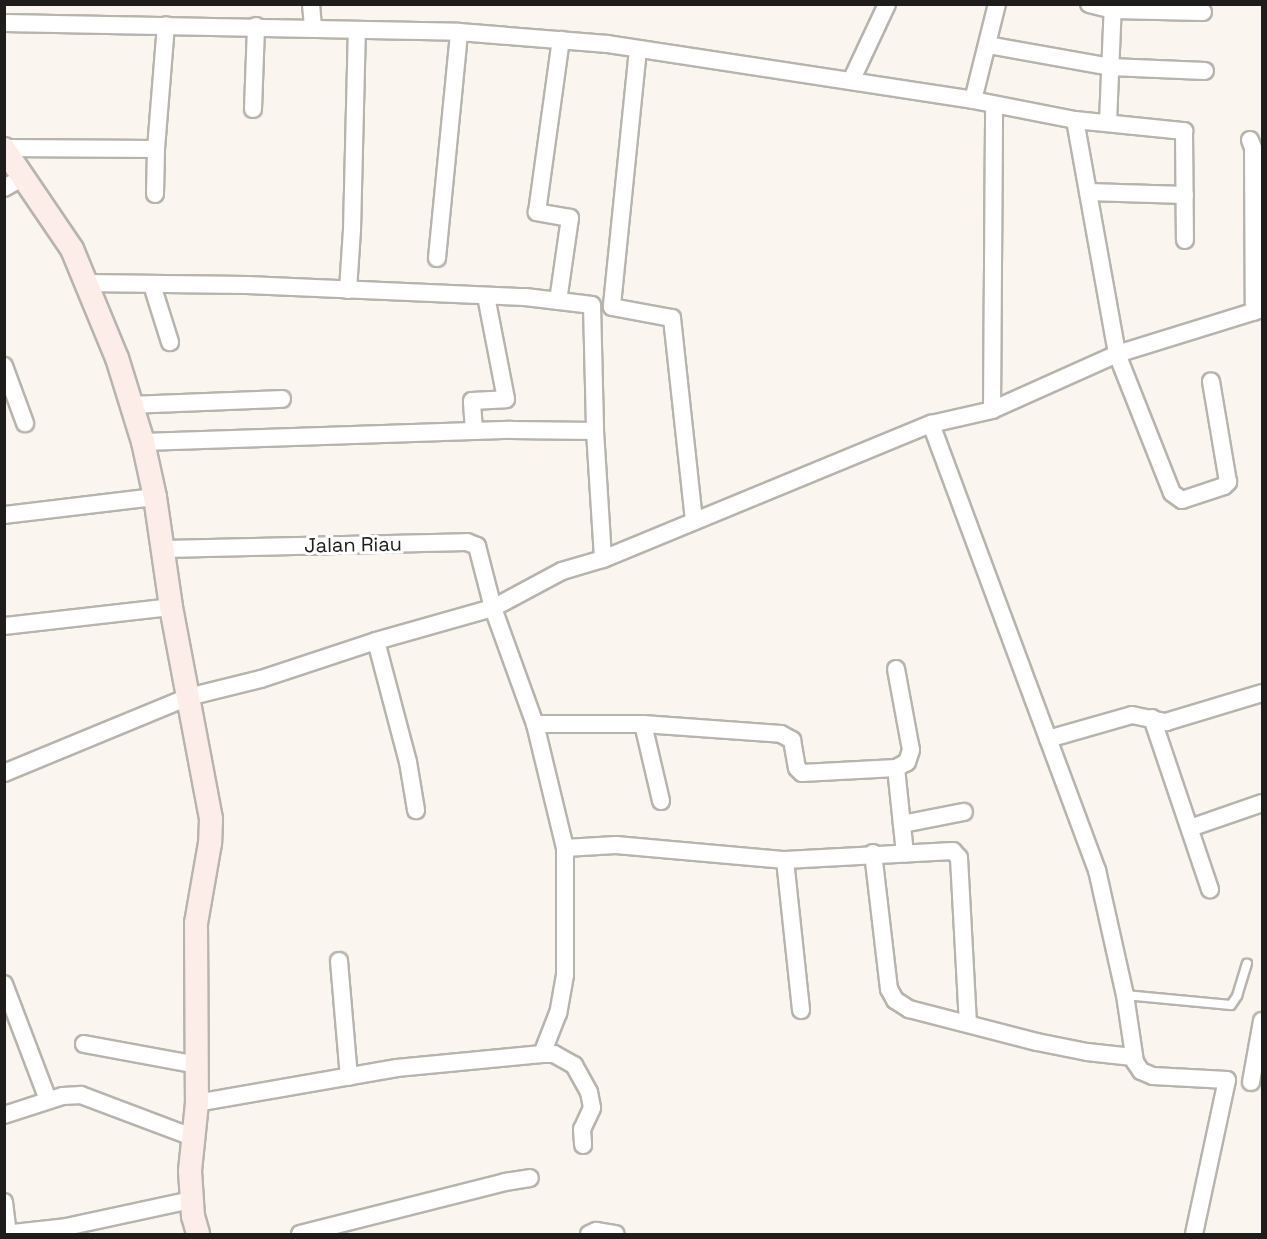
<!DOCTYPE html>
<html>
<head>
<meta charset="utf-8">
<style>
	body { margin:0 }
	#map { position:relative; width:1267px; height:1239px; overflow:hidden; background:#faf6ef; font-family:"Space Grotesk",sans-serif }
	div>[style] { position:absolute }
	.roads { filter:drop-shadow(2px 0 #b7b4ad) drop-shadow(-2px 0 #b7b4ad) drop-shadow(0 2px #b7b4ad) drop-shadow(0 -2px #b7b4ad) }
	.lane>* { height:8px; margin:-4px; padding:0 4px; transform-origin:4px; border-radius:4px; background:#fff }
	.street>* { height:16px; margin:-8px; padding:0 8px; transform-origin:8px; border-radius:8px; background:#fff }
	.secondary>* { height:22px; margin:-11px; padding:0 11px; transform-origin:11px; border-radius:11px; background:#fdede9 }
	span { translate:-50% -50%; white-space:nowrap; text-align:center; line-height:1.15; -webkit-text-stroke:6px #fff; paint-order:stroke }
	.street-label { font-size:20px; color:#1e1d1b }
	.frame { position:absolute; inset:0; border:6px solid #1e1d1b; pointer-events:none }
</style>
</head>
<body>
<div id="map">
	<div class="roads">
		<div class="lane">
			<i style="left:1125px;top:995px;width:106px;rotate:5.4deg"></i>
			<i style="left:1231px;top:1005px;width:11px;rotate:-56deg"></i>
			<i style="left:1237px;top:996px;width:34px;rotate:-73deg"></i>
		</div>
		<div class="street">
			<i style="left:311px;top:4px;width:24px;rotate:85deg"></i>
			<i style="left:1089px;top:4px;width:25px;rotate:14deg"></i>
			<i style="left:1113px;top:10px;width:90px;rotate:1.3deg"></i>
			<i style="left:4px;top:23px;width:455px;rotate:1.1deg"></i>
			<i style="left:459px;top:32px;width:149px;rotate:4.6deg"></i>
			<i style="left:608px;top:44px;width:369px;rotate:8.7deg"></i>
			<i style="left:973px;top:100px;width:104px;rotate:11.1deg"></i>
			<i style="left:1075px;top:120px;width:110px;rotate:5.8deg"></i>
			<i style="left:1184px;top:131px;width:109px;rotate:89.5deg"></i>
			<i style="left:988px;top:45px;width:124px;rotate:10.2deg"></i>
			<i style="left:1110px;top:67px;width:95px;rotate:2.4deg"></i>
			<i style="left:638px;top:49px;width:259px;rotate:95.8deg"></i>
			<i style="left:612px;top:307px;width:61px;rotate:10.4deg"></i>
			<i style="left:672px;top:318px;width:204px;rotate:83.8deg"></i>
			<i style="left:851px;top:81px;width:85px;rotate:-64.9deg"></i>
			<i style="left:973px;top:100px;width:99px;rotate:-76deg"></i>
			<i style="left:253px;top:109px;width:83px;rotate:-87.9deg"></i>
			<i style="left:1075px;top:120px;width:238px;rotate:79.8deg"></i>
			<i style="left:1117px;top:354px;width:149px;rotate:68.4deg"></i>
			<i style="left:1172px;top:493px;width:12px;rotate:35deg"></i>
			<i style="left:1182px;top:500px;width:44px;rotate:-18.4deg"></i>
			<i style="left:1224px;top:486px;width:6px;rotate:-45deg"></i>
			<i style="left:1228px;top:482px;width:102px;rotate:-99.6deg"></i>
			<i style="left:1108px;top:122px;width:118px;rotate:-87.6deg"></i>
			<i style="left:1250px;top:140px;width:9px;rotate:69deg"></i>
			<i style="left:1253px;top:148px;width:164px;rotate:89.7deg"></i>
			<i style="left:4px;top:148px;width:152px;rotate:0.4deg"></i>
			<i style="left:4px;top:188px;width:21px;rotate:-29deg"></i>
			<i style="left:1088px;top:192px;width:97px;rotate:1.8deg"></i>
			<i style="left:155px;top:194px;width:45px;rotate:-88.7deg"></i>
			<i style="left:156px;top:149px;width:124px;rotate:-85.4deg"></i>
			<i style="left:437px;top:258px;width:227px;rotate:-84.4deg"></i>
			<i style="left:84px;top:283px;width:163px;rotate:0.7deg"></i>
			<i style="left:247px;top:285px;width:278px;rotate:2.5deg"></i>
			<i style="left:525px;top:297px;width:67px;rotate:6.8deg"></i>
			<i style="left:592px;top:305px;width:126px;rotate:88.6deg"></i>
			<i style="left:595px;top:431px;width:128px;rotate:86.4deg"></i>
			<i style="left:152px;top:285px;width:60px;rotate:72.5deg"></i>
			<i style="left:348px;top:290px;width:60px;rotate:-86.2deg"></i>
			<i style="left:352px;top:230px;width:200px;rotate:-88.6deg"></i>
			<i style="left:558px;top:301px;width:84px;rotate:-81.8deg"></i>
			<i style="left:570px;top:218px;width:34px;rotate:-170deg"></i>
			<i style="left:537px;top:212px;width:174px;rotate:-82.1deg"></i>
			<i style="left:4px;top:366px;width:61px;rotate:69.8deg"></i>
			<i style="left:131px;top:405px;width:151px;rotate:-2.3deg"></i>
			<i style="left:992px;top:410px;width:305px;rotate:-89.6deg"></i>
			<i style="left:931px;top:424px;width:476px;rotate:69.6deg"></i>
			<i style="left:1097px;top:870px;width:128px;rotate:77.4deg"></i>
			<i style="left:1125px;top:995px;width:68px;rotate:81.5deg"></i>
			<i style="left:1135px;top:1062px;width:11px;rotate:56deg"></i>
			<i style="left:1141px;top:1071px;width:13px;rotate:23deg"></i>
			<i style="left:1153px;top:1076px;width:74px;rotate:3.1deg"></i>
			<i style="left:1227px;top:1080px;width:157px;rotate:102.1deg"></i>
			<i style="left:474px;top:431px;width:30px;rotate:-94deg"></i>
			<i style="left:472px;top:401px;width:34px;rotate:-3deg"></i>
			<i style="left:506px;top:399px;width:105px;rotate:-101deg"></i>
			<i style="left:143px;top:442px;width:368px;rotate:-1.9deg"></i>
			<i style="left:511px;top:430px;width:84px;rotate:0.7deg"></i>
			<i style="left:4px;top:515px;width:152px;rotate:-6.8deg"></i>
			<i style="left:164px;top:549px;width:303px;rotate:-1.3deg"></i>
			<i style="left:467px;top:542px;width:11px;rotate:22deg"></i>
			<i style="left:477px;top:546px;width:64px;rotate:75.5deg"></i>
			<i style="left:493px;top:608px;width:123px;rotate:70.1deg"></i>
			<i style="left:535px;top:724px;width:128px;rotate:76.4deg"></i>
			<i style="left:565px;top:848px;width:127px;rotate:90deg"></i>
			<i style="left:565px;top:975px;width:39px;rotate:100deg"></i>
			<i style="left:558px;top:1013px;width:44px;rotate:111.3deg"></i>
			<i style="left:542px;top:1054px;width:146px;rotate:174.5deg"></i>
			<i style="left:397px;top:1068px;width:203px;rotate:170.1deg"></i>
			<i style="left:4px;top:626px;width:168px;rotate:-6.5deg"></i>
			<i style="left:376px;top:641px;width:125px;rotate:75.2deg"></i>
			<i style="left:408px;top:762px;width:49px;rotate:80.5deg"></i>
			<i style="left:896px;top:669px;width:82px;rotate:79.5deg"></i>
			<i style="left:911px;top:750px;width:13px;rotate:108deg"></i>
			<i style="left:907px;top:762px;width:13px;rotate:151deg"></i>
			<i style="left:896px;top:768px;width:86px;rotate:84deg"></i>
			<i style="left:1152px;top:718px;width:181px;rotate:71.3deg"></i>
			<i style="left:535px;top:724px;width:108px"></i>
			<i style="left:643px;top:724px;width:138px;rotate:4.1deg"></i>
			<i style="left:781px;top:734px;width:13px;rotate:29deg"></i>
			<i style="left:792px;top:740px;width:28px;rotate:80deg"></i>
			<i style="left:797px;top:768px;width:7px;rotate:45deg"></i>
			<i style="left:802px;top:773px;width:94px;rotate:-3deg"></i>
			<i style="left:643px;top:724px;width:79px;rotate:76.8deg"></i>
			<i style="left:1048px;top:739px;width:87px;rotate:-15.9deg"></i>
			<i style="left:1132px;top:715px;width:35px;rotate:12deg"></i>
			<i style="left:1166px;top:722px;width:100px;rotate:-16.8deg"></i>
			<i style="left:4px;top:773px;width:199px;rotate:-22.4deg"></i>
			<i style="left:188px;top:697px;width:75px;rotate:-13.9deg"></i>
			<i style="left:261px;top:679px;width:121px;rotate:-18.3deg"></i>
			<i style="left:376px;top:641px;width:122px;rotate:-15.8deg"></i>
			<i style="left:493px;top:608px;width:78px;rotate:-28.2deg"></i>
			<i style="left:562px;top:571px;width:43px;rotate:-16.3deg"></i>
			<i style="left:603px;top:559px;width:355px;rotate:-22.4deg"></i>
			<i style="left:931px;top:424px;width:63px;rotate:-12.9deg"></i>
			<i style="left:992px;top:410px;width:137px;rotate:-24.1deg"></i>
			<i style="left:1117px;top:354px;width:152px;rotate:-17.2deg"></i>
			<i style="left:902px;top:824px;width:63px;rotate:-11deg"></i>
			<i style="left:1190px;top:828px;width:76px;rotate:-19.1deg"></i>
			<i style="left:565px;top:848px;width:51px;rotate:-3.4deg"></i>
			<i style="left:616px;top:845px;width:170px;rotate:5.1deg"></i>
			<i style="left:785px;top:860px;width:168px;rotate:-3.1deg"></i>
			<i style="left:953px;top:851px;width:9px;rotate:49deg"></i>
			<i style="left:959px;top:858px;width:166px;rotate:86.9deg"></i>
			<i style="left:873px;top:853px;width:137px;rotate:83.3deg"></i>
			<i style="left:889px;top:989px;width:13px;rotate:61deg"></i>
			<i style="left:895px;top:1000px;width:17px;rotate:33deg"></i>
			<i style="left:909px;top:1009px;width:132px;rotate:14.5deg"></i>
			<i style="left:1037px;top:1042px;width:51px;rotate:11.3deg"></i>
			<i style="left:1087px;top:1052px;width:46px;rotate:6.2deg"></i>
			<i style="left:785px;top:860px;width:151px;rotate:83.9deg"></i>
			<i style="left:339px;top:961px;width:116px;rotate:85.1deg"></i>
			<i style="left:4px;top:984px;width:124px;rotate:69.2deg"></i>
			<i style="left:84px;top:1044px;width:115px;rotate:10.5deg"></i>
			<i style="left:542px;top:1054px;width:12px"></i>
			<i style="left:554px;top:1054px;width:23px;rotate:29deg"></i>
			<i style="left:574px;top:1065px;width:31px;rotate:61deg"></i>
			<i style="left:589px;top:1092px;width:16px;rotate:79deg"></i>
			<i style="left:592px;top:1108px;width:23px;rotate:115deg"></i>
			<i style="left:582px;top:1129px;width:16px;rotate:86deg"></i>
			<i style="left:1251px;top:1082px;width:62px;rotate:-79.8deg"></i>
			<i style="left:4px;top:1115px;width:62px;rotate:-17.9deg"></i>
			<i style="left:63px;top:1096px;width:18px;rotate:-3deg"></i>
			<i style="left:81px;top:1095px;width:119px;rotate:20.7deg"></i>
			<i style="left:4px;top:1202px;width:31px;rotate:83deg"></i>
			<i style="left:4px;top:1234px;width:62px;rotate:-6.4deg"></i>
			<i style="left:66px;top:1227px;width:128px;rotate:-12.2deg"></i>
			<i style="left:300px;top:1234px;width:211px;rotate:-14.2deg"></i>
			<i style="left:505px;top:1182px;width:25px;rotate:-9deg"></i>
			<i style="left:589px;top:1234px;width:8px;rotate:-23deg"></i>
			<i style="left:596px;top:1231px;width:20px;rotate:9deg"></i>
		</div>
		<div class="secondary">
			<i style="left:4px;top:149px;width:121px;rotate:55.8deg"></i>
			<i style="left:72px;top:249px;width:118px;rotate:67.6deg"></i>
			<i style="left:117px;top:358px;width:88px;rotate:72.8deg"></i>
			<i style="left:143px;top:442px;width:56px;rotate:77.7deg"></i>
			<i style="left:155px;top:497px;width:111px;rotate:81.7deg"></i>
			<i style="left:171px;top:607px;width:216px;rotate:79.3deg"></i>
			<i style="left:211px;top:819px;width:24px;rotate:92deg"></i>
			<i style="left:210px;top:843px;width:81px;rotate:99.9deg"></i>
			<i style="left:196px;top:923px;width:180px;rotate:89.7deg"></i>
			<i style="left:197px;top:1103px;width:68px;rotate:95.9deg"></i>
			<i style="left:190px;top:1171px;width:45px;rotate:86.2deg"></i>
			<i style="left:193px;top:1216px;width:19px;rotate:74deg"></i>
		</div>
	</div>
	<div class="street-label">
		<span style="left:353px;top:545px;rotate:-1deg">Jalan Riau</span>
	</div>
	<div class="frame"></div>
</div>
</body>
</html>
